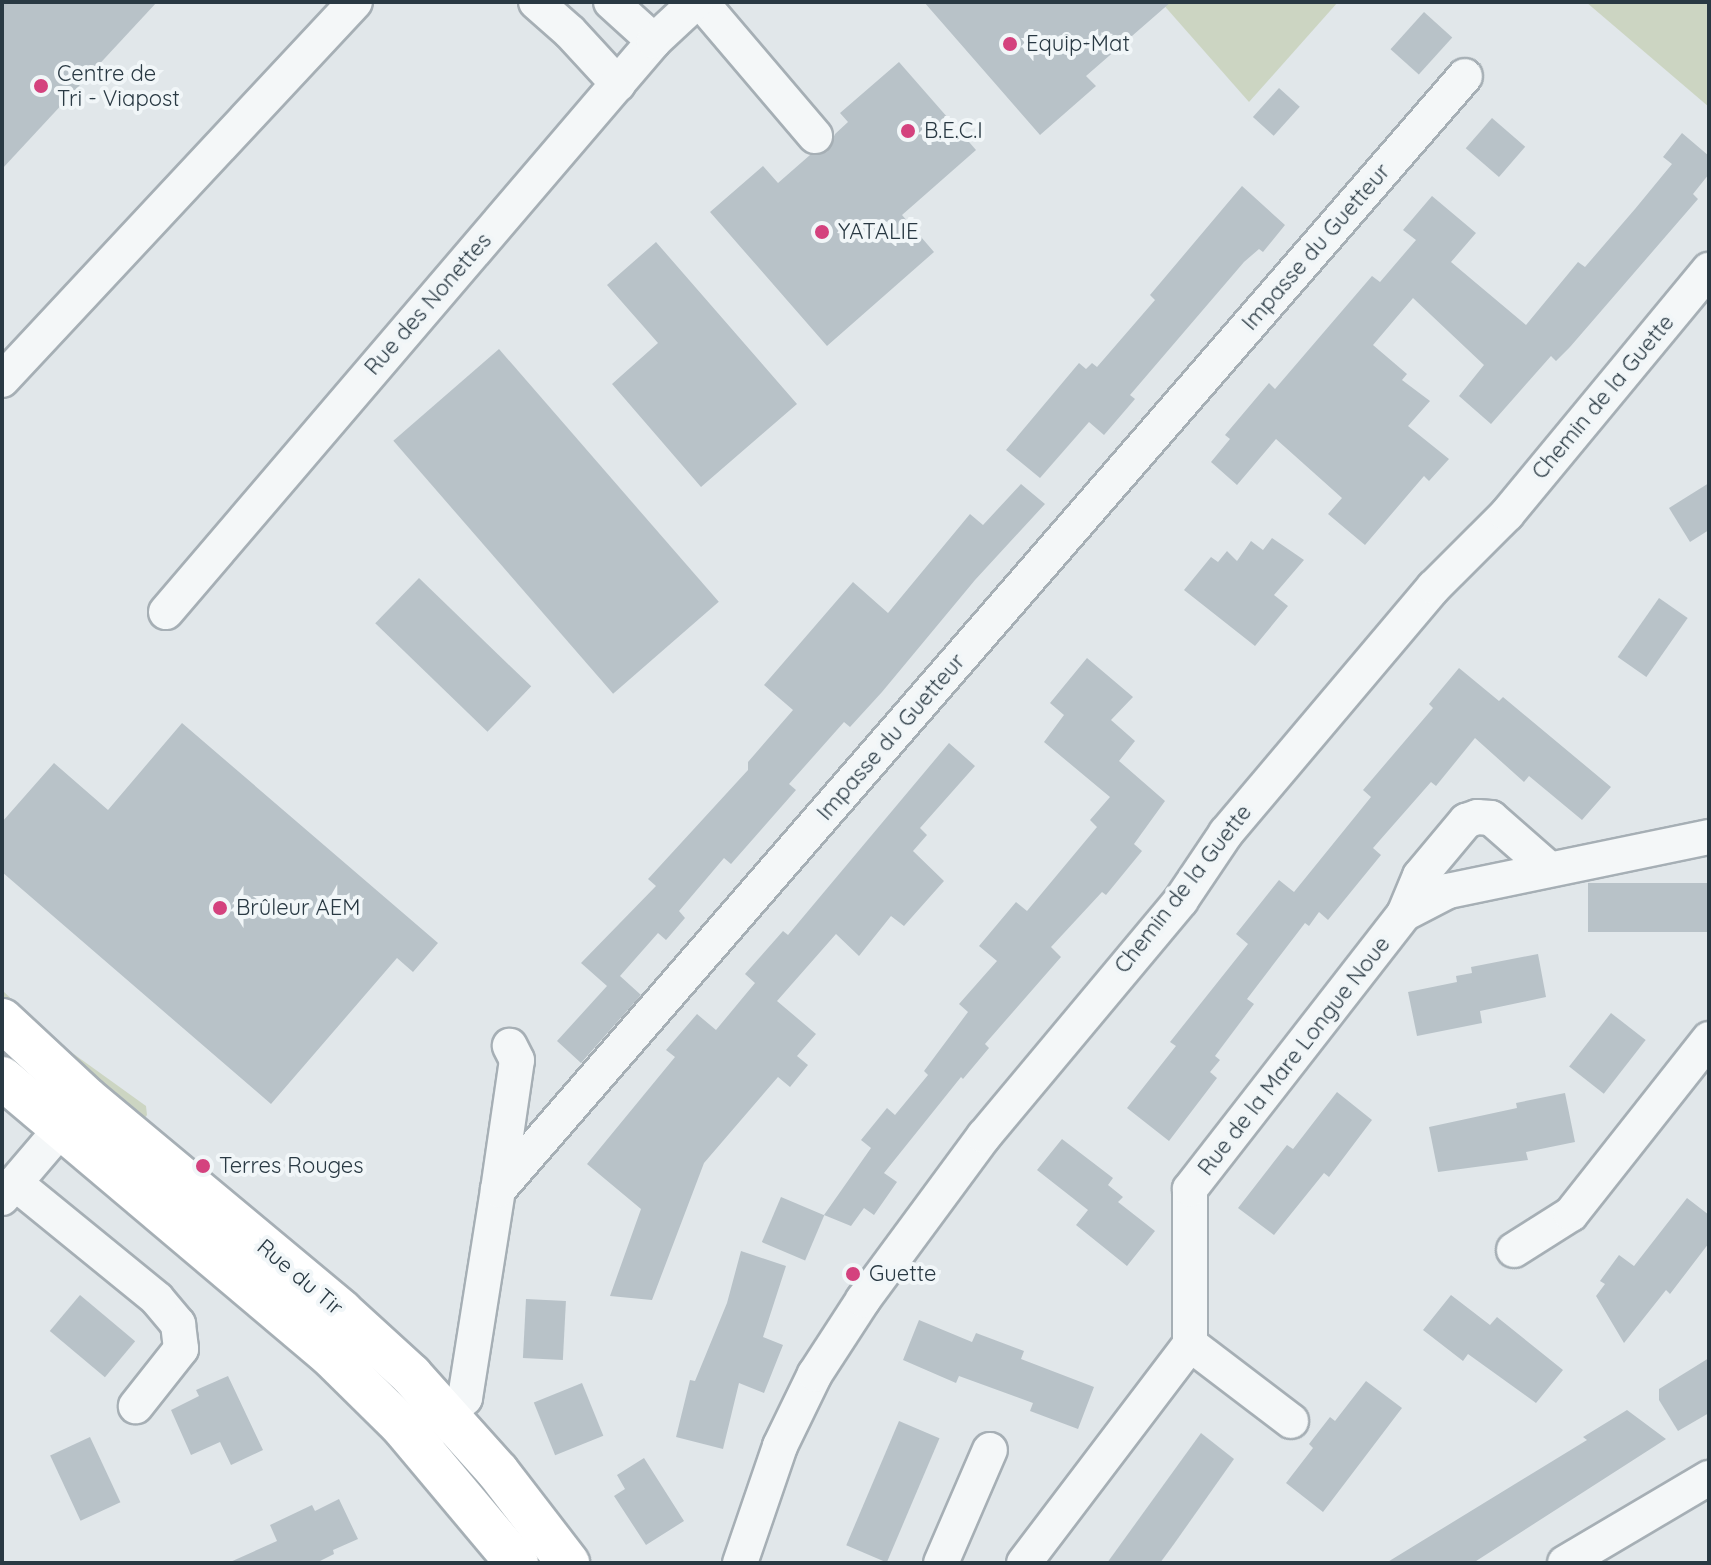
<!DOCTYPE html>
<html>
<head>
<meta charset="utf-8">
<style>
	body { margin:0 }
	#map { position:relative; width:1711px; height:1565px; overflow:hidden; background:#e1e7ea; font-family:Quicksand,sans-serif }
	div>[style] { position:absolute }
	.green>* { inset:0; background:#ccd5c2 }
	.building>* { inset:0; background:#b8c2c8; transform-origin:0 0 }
	.roads { filter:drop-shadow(2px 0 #a6afb5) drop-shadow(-2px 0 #a6afb5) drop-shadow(0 2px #a6afb5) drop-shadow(0 -2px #a6afb5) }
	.minor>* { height:34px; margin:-17px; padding:0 17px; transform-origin:17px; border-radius:17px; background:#f4f7f8 }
	.major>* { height:42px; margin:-21px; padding:0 21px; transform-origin:21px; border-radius:21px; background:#fff }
	.dots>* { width:22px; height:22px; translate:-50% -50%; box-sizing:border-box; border:4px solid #f1f6f8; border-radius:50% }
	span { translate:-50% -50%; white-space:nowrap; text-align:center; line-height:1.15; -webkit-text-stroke:8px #f1f6f8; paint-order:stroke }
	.poi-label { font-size:22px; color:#293943 }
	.left { translate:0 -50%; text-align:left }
	.street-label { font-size:22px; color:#293943 }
	.frame { position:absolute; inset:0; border:4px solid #293943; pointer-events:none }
</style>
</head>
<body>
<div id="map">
	<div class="green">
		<i style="clip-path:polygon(1161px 2px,1338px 2px,1249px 102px)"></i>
		<i style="clip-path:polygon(1586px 2px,1709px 2px,1709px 107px)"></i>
		<i style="clip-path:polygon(2px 990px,57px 1042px,146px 1106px,147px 1115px,140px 1125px,2px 1007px)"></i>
	</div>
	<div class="building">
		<i style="clip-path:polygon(2px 2px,157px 2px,2px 169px)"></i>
		<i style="clip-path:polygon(924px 2px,1171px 2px,1086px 76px,1096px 86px,1040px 135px)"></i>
		<i style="left:1424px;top:12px;width:38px;height:50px;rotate:42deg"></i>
		<i style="clip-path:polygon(899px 62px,976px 150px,902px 215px,934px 252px,827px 346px,710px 212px,763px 166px,778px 183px,810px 155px,827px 152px,835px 134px,848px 122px,840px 113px)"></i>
		<i style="left:1279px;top:88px;width:28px;height:39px;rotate:42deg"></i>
		<i style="left:1492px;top:118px;width:44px;height:40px;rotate:41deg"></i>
		<i style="clip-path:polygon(1682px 133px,1709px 156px,1709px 174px,1693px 194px,1698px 199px,1570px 347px,1556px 361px,1551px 356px,1491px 424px,1459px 396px,1484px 365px,1413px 298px,1373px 345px,1407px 374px,1402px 380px,1430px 401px,1408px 426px,1449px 459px,1429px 481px,1424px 476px,1365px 545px,1328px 514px,1342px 498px,1276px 439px,1237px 485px,1211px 462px,1230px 439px,1225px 435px,1269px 383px,1275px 389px,1372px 276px,1380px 282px,1416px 240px,1403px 230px,1432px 196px,1476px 233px,1451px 262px,1526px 325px,1578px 262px,1585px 267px,1635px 209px,1672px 164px,1663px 157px)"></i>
		<i style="clip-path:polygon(1242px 186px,1285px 225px,1263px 252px,1259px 249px,1244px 262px,1130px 395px,1135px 399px,1104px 435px,1089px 422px,1040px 478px,1006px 450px,1079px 363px,1086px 369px,1092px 363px,1097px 367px,1155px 300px,1150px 295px)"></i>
		<i style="clip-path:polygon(656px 242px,797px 404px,701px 487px,612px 384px,658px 343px,607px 285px)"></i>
		<i style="left:499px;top:349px;width:335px;height:140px;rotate:49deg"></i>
		<i style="clip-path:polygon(1709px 483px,1709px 530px,1690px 542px,1669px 508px)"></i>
		<i style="clip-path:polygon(1021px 484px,1045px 504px,975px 580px,882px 692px,850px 727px,844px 722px,789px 784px,796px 790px,731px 864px,724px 858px,679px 911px,685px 918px,666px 940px,658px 933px,620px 976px,641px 995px,581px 1063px,557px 1041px,607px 986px,581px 963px,656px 886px,648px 879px,748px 770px,748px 762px,793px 710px,764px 685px,853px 582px,888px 613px,970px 514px,983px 525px)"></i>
		<i style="clip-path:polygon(1272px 538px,1304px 560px,1274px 595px,1288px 606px,1255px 646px,1184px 590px,1211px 557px,1218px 562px,1227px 551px,1237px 561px,1251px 541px,1263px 550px)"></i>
		<i style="left:419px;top:578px;width:156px;height:63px;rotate:44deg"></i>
		<i style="left:1659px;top:598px;width:35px;height:72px;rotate:35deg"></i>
		<i style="clip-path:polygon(1087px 658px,1133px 697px,1111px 720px,1135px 741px,1119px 761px,1165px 801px,1134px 844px,1142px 851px,1106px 895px,1102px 892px,1051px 947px,1061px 957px,985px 1044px,989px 1048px,963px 1079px,961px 1077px,884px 1173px,897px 1182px,874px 1215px,864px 1208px,851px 1226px,824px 1215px,871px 1148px,861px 1140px,887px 1108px,895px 1115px,928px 1075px,924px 1071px,968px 1012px,959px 1004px,997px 961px,979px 946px,1016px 902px,1027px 911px,1097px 827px,1090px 820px,1110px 797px,1044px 742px,1064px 715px,1050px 703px)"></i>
		<i style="clip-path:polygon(1459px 668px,1499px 701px,1503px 697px,1611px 787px,1582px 820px,1529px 776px,1524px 782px,1475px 738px,1436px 786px,1431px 782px,1373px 848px,1381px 855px,1328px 920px,1319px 912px,1309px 926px,1305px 923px,1247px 999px,1254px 1004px,1215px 1056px,1220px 1060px,1210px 1072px,1217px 1078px,1169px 1141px,1127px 1108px,1176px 1046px,1170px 1042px,1248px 944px,1236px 934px,1279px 880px,1294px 892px,1371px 797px,1363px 790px,1433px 708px,1429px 704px)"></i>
		<i style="clip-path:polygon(182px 723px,438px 943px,413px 972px,397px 958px,271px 1104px,2px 872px,2px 822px,54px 763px,108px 810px)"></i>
		<i style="clip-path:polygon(949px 743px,975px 766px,920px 828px,927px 835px,913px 851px,944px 881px,904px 926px,891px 916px,859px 956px,836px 934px,777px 1001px,816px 1034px,797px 1056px,808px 1065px,790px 1087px,778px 1077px,704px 1163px,652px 1300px,610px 1296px,641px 1209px,587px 1164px,675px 1057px,666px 1050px,697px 1014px,716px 1030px,755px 983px,745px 974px,783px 931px,788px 935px)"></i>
		<i style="left:1709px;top:883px;width:49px;height:121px;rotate:90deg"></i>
		<i style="clip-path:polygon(1538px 954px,1546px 997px,1480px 1011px,1482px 1023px,1417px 1036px,1408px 992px,1457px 982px,1456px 976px,1472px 973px,1471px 967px)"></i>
		<i style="left:1611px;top:1013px;width:44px;height:68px;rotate:38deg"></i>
		<i style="clip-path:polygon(1337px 1092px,1372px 1120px,1329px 1177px,1324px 1173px,1274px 1235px,1238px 1208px,1287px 1145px,1293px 1149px)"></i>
		<i style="clip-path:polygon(1565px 1093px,1575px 1142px,1526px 1152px,1528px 1160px,1438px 1172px,1429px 1127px,1517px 1108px,1516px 1103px)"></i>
		<i style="clip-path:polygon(1062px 1139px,1113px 1178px,1108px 1185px,1123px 1197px,1118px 1202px,1155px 1231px,1127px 1266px,1076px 1225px,1088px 1210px,1037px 1170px)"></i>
		<i style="left:781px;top:1197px;width:47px;height:49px;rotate:23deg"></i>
		<i style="clip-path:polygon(1687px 1198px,1709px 1215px,1709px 1243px,1670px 1294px,1666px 1290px,1624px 1343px,1596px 1296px,1605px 1284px,1600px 1281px,1619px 1255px,1634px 1266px)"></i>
		<i style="clip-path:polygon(741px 1251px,786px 1266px,763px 1337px,783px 1345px,764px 1393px,739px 1383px,723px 1449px,676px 1437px,690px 1380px,695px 1381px,727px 1303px)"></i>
		<i style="left:80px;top:1295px;width:72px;height:47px;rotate:40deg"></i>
		<i style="clip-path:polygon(1451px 1295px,1490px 1325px,1497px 1317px,1563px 1370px,1536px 1403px,1468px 1354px,1463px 1361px,1423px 1330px)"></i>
		<i style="left:526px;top:1299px;width:40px;height:59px;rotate:3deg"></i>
		<i style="clip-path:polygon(919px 1320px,972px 1342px,976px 1333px,1024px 1351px,1021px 1359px,1094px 1387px,1078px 1429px,1030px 1411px,1033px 1403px,959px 1376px,956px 1383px,903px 1360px)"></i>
		<i style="clip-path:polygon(1709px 1358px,1709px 1413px,1678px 1431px,1659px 1400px,1659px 1389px)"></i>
		<i style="clip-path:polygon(228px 1376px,263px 1450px,231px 1465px,220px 1442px,191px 1455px,171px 1410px,199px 1396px,196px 1390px)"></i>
		<i style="clip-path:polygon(1366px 1381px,1402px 1408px,1323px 1512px,1286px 1483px,1313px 1448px,1309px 1444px,1330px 1417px,1335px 1421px)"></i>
		<i style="left:582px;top:1383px;width:57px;height:52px;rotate:68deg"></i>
		<i style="clip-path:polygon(1627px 1410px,1666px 1439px,1473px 1563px,1386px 1563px,1587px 1440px,1583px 1437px)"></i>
		<i style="left:899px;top:1421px;width:44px;height:135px;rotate:23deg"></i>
		<i style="clip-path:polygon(1201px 1433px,1234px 1459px,1174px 1544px,1160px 1563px,1107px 1563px)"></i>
		<i style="left:90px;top:1437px;width:72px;height:44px;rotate:65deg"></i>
		<i style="clip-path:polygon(644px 1458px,684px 1521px,646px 1545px,614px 1496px,625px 1489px,617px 1475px)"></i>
		<i style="clip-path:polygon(339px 1499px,358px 1539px,333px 1550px,334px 1554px,316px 1563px,228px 1563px,277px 1541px,270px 1525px,312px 1505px,315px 1511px)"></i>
	</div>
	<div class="roads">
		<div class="minor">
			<i style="left:536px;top:2px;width:45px;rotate:41.4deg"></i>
			<i style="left:570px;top:32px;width:71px;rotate:47.3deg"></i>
			<i style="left:611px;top:2px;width:58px;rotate:42.2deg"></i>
			<i style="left:701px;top:2px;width:176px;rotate:49.6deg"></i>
			<i style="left:2px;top:380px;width:517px;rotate:-46.96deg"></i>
			<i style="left:166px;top:612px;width:751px;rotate:-49.48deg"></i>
			<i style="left:654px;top:41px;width:57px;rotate:-42.9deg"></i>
			<i style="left:1404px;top:914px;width:41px;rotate:-67.2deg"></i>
			<i style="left:1420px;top:876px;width:72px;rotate:-50.1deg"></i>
			<i style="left:1466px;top:821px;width:12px;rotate:-20deg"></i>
			<i style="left:1477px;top:817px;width:14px;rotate:4deg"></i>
			<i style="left:1491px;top:818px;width:77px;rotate:41.3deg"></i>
			<i style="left:15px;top:1183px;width:183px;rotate:39.2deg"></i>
			<i style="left:157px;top:1299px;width:33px;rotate:50deg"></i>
			<i style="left:178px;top:1324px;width:25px;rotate:83deg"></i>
			<i style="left:181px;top:1349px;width:73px;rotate:128.3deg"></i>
			<i style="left:498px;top:1190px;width:131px;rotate:-81.7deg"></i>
			<i style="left:517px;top:1060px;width:16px;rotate:-117deg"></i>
			<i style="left:2px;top:1198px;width:118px;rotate:-49.5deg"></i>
			<i style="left:1514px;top:1250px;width:67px;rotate:-32.3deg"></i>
			<i style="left:1571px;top:1214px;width:223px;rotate:-51.7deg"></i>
			<i style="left:1190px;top:1344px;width:127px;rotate:37.3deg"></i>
			<i style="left:429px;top:1433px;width:50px;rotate:-44.2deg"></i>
			<i style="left:465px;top:1398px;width:211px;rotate:-81deg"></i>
			<i style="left:498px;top:1190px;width:1475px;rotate:-49.04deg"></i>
			<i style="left:740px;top:1563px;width:124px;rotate:-71.1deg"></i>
			<i style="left:780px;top:1446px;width:80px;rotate:-64.1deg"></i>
			<i style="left:815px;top:1374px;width:88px;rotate:-57deg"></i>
			<i style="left:863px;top:1300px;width:204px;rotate:-53.6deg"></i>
			<i style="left:984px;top:1136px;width:307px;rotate:-50.1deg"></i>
			<i style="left:1181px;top:900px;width:81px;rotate:-56.1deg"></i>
			<i style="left:1226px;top:833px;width:322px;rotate:-49.8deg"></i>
			<i style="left:1434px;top:587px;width:103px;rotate:-45deg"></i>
			<i style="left:1507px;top:514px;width:317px;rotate:-50.4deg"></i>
			<i style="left:941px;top:1563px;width:123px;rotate:-66.6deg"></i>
			<i style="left:1024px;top:1563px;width:275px;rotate:-52.8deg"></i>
			<i style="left:1190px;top:1344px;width:155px;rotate:-90deg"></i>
			<i style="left:1190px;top:1189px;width:348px;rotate:-52.1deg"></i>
			<i style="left:1404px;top:914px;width:50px;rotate:-27.6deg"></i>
			<i style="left:1448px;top:891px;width:267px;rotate:-11.7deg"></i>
			<i style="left:1565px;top:1563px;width:167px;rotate:-30.6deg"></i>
		</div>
		<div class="major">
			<i style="left:2px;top:1020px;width:116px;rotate:42.9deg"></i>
			<i style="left:87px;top:1099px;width:331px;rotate:39.8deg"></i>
			<i style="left:341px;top:1311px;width:95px;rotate:42.4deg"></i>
			<i style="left:411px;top:1375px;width:130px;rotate:48.1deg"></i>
			<i style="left:498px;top:1472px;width:115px;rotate:52.4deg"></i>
			<i style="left:2px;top:1078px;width:428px;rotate:40.2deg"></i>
			<i style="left:329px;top:1354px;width:103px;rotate:44.6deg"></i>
			<i style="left:402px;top:1426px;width:179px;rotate:50deg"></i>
		</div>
	</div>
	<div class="dots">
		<i style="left:1010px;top:44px;background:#d4427e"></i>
		<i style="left:41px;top:86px;background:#d4427e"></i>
		<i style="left:908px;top:131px;background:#d4427e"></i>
		<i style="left:822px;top:232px;background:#d4427e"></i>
		<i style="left:220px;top:908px;background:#d4427e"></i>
		<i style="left:203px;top:1166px;background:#d4427e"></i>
		<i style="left:853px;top:1274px;background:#d4427e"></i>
	</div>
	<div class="poi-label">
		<span class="left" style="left:1026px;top:44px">Equip-Mat</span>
		<span class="left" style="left:57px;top:86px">Centre de<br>Tri - Viapost</span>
		<span class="left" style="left:924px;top:131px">B.E.C.I</span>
		<span class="left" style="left:838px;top:232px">YATALIE</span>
		<span class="left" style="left:236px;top:908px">Brûleur AEM</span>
		<span class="left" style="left:219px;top:1166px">Terres Rouges</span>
		<span class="left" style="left:869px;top:1274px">Guette</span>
	</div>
	<div class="street-label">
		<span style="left:1316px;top:247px;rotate:-49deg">Impasse du Guetteur</span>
		<span style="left:428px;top:304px;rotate:-49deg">Rue des Nonettes</span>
		<span style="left:1603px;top:397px;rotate:-50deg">Chemin de la Guette</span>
		<span style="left:891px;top:737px;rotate:-49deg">Impasse du Guetteur</span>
		<span style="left:1183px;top:889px;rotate:-52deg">Chemin de la Guette</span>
		<span style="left:1294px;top:1056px;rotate:-52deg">Rue de la Mare Longue Noue</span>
		<span style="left:300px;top:1277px;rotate:40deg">Rue du Tir</span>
	</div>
	<div class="frame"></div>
</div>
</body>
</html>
